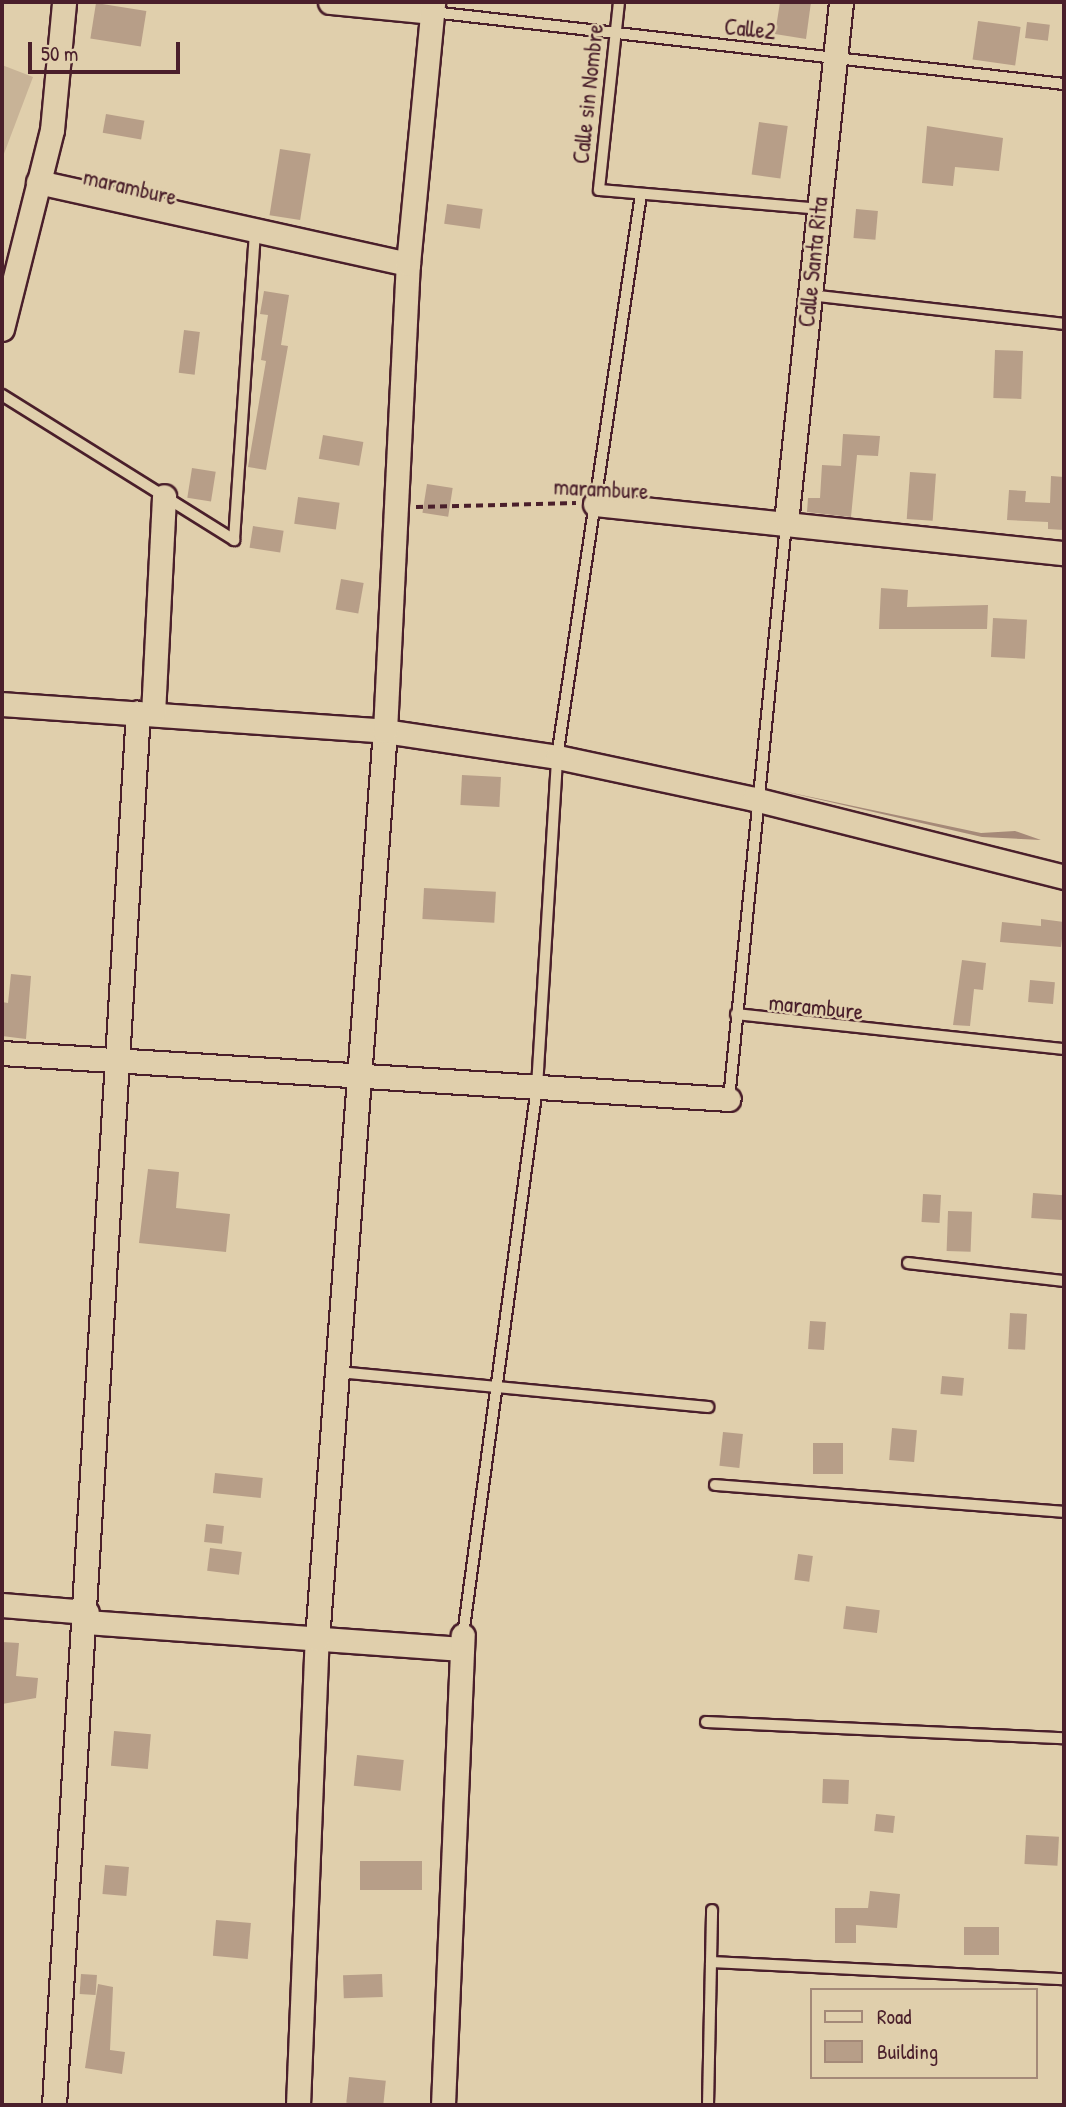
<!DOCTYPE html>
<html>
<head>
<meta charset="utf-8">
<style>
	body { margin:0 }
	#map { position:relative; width:1066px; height:2107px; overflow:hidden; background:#e0cfac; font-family:"Patrick Hand",sans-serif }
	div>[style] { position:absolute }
	.green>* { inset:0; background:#c8b397 }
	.water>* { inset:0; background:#a58978 }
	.building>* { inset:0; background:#b79e88; transform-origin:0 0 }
	.path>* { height:3.5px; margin-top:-1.75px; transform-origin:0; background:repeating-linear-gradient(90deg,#4a1f2b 0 7px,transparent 0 12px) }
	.roads { filter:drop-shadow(2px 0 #4a1f2b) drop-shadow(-2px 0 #4a1f2b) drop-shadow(0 2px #4a1f2b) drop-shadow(0 -2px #4a1f2b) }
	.lane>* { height:10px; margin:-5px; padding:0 5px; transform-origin:5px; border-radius:5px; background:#e0cfac }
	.street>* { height:23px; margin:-11.5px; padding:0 11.5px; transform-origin:11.5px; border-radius:11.5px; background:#e0cfac }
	span { translate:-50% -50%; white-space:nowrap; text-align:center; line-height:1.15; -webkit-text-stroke:5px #e0cfac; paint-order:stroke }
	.street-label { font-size:23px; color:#4a1f2b }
	.frame { position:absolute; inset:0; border:4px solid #4a1f2b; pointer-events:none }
	.legend { position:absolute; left:810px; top:1988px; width:228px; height:91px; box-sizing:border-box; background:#e0cfac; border:2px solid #a48978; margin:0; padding:9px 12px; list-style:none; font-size:21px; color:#4a1f2b }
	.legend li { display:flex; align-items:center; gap:14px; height:35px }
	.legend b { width:35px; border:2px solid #a48978 }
	.scale { position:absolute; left:28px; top:42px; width:152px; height:32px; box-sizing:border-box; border:4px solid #4a1f2b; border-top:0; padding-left:9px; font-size:21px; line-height:24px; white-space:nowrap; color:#4a1f2b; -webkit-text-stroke:5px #e0cfac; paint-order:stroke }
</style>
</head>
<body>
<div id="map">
	<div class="green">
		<i style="clip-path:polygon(2px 65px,33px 77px,2px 159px)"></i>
	</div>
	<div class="water">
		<i style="clip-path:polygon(778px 790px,981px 833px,1015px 831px,1041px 840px,982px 837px)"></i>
	</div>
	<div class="building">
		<i style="clip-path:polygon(780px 2px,811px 2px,806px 39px,775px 34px)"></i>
		<i style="left:96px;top:3px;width:51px;height:36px;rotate:9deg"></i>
		<i style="left:978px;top:21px;width:43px;height:39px;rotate:8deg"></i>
		<i style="left:1027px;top:22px;width:23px;height:16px;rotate:7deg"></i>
		<i style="left:106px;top:114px;width:39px;height:19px;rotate:10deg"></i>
		<i style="left:759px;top:122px;width:29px;height:53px;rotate:8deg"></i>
		<i style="clip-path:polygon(927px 126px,1003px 138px,999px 171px,955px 167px,953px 186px,922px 183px)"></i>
		<i style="left:280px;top:149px;width:31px;height:67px;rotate:9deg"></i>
		<i style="left:447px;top:204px;width:36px;height:20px;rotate:8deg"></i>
		<i style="left:856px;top:209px;width:22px;height:29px;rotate:5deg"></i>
		<i style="clip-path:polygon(264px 291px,289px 295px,281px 345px,288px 346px,266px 470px,248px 467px,266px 361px,261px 360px,268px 315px,260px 314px)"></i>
		<i style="left:184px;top:330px;width:16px;height:43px;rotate:7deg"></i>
		<i style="left:995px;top:350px;width:28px;height:48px;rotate:2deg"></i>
		<i style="clip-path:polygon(843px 434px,880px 436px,878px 456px,857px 455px,851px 517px,807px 512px,808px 498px,820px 498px,822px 465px,841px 466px)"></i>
		<i style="left:323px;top:435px;width:41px;height:24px;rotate:10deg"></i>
		<i style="left:192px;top:468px;width:24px;height:30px;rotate:9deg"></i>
		<i style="left:910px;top:472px;width:26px;height:47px;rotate:4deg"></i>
		<i style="clip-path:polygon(1051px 476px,1064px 477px,1064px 530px,1048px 529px,1048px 522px,1007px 520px,1009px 490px,1026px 491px,1025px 502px,1050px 503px)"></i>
		<i style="left:427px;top:484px;width:26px;height:29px;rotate:9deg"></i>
		<i style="left:298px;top:497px;width:42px;height:27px;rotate:8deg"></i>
		<i style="left:253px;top:526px;width:31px;height:22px;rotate:9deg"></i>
		<i style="left:341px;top:579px;width:23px;height:31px;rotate:10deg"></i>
		<i style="clip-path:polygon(881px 588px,908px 590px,907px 607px,988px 605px,987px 629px,879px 629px)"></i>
		<i style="left:993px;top:618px;width:34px;height:39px;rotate:3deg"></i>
		<i style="left:462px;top:775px;width:39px;height:30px;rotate:3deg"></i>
		<i style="left:424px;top:888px;width:72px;height:31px;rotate:3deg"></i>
		<i style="clip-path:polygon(1041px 919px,1064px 922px,1061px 947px,1000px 942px,1002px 922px,1041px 926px)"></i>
		<i style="clip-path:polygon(962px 960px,986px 963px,983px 990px,974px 989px,970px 1026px,953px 1025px)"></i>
		<i style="clip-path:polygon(11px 974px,31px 976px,26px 1039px,2px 1036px,2px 1002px,8px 1003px)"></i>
		<i style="left:1030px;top:980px;width:25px;height:22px;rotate:5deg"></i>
		<i style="clip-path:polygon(148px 1169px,179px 1172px,176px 1208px,230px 1214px,226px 1252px,139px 1243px)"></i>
		<i style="left:1033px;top:1193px;width:31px;height:25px;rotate:4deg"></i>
		<i style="left:923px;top:1194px;width:18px;height:28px;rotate:3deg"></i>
		<i style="left:948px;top:1211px;width:24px;height:40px;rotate:2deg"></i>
		<i style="left:1010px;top:1313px;width:17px;height:36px;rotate:3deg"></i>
		<i style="left:810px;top:1321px;width:16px;height:28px;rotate:4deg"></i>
		<i style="left:942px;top:1376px;width:22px;height:18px;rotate:5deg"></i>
		<i style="left:892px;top:1428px;width:25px;height:32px;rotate:5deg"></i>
		<i style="left:723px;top:1432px;width:20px;height:34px;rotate:6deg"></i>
		<i style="left:813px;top:1443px;width:30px;height:31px"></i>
		<i style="left:215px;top:1473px;width:48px;height:20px;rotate:6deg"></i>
		<i style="left:206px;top:1524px;width:18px;height:18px;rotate:6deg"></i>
		<i style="left:210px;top:1548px;width:32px;height:23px;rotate:7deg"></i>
		<i style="left:798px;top:1554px;width:15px;height:26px;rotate:8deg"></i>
		<i style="left:846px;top:1606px;width:34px;height:23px;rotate:7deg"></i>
		<i style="clip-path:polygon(2px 1642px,19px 1643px,16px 1676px,38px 1678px,36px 1698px,2px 1704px)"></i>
		<i style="left:114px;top:1731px;width:37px;height:35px;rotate:5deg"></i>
		<i style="left:357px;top:1755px;width:47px;height:31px;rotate:6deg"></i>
		<i style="left:823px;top:1779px;width:26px;height:24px;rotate:2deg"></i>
		<i style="left:876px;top:1814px;width:19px;height:17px;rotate:6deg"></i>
		<i style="left:1026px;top:1835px;width:33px;height:29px;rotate:3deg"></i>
		<i style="left:422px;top:1861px;width:29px;height:62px;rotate:90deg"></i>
		<i style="left:105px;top:1865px;width:24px;height:29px;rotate:5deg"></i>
		<i style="clip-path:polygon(870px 1891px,900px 1894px,897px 1928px,856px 1925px,856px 1943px,835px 1943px,835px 1908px,868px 1908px)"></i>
		<i style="left:216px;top:1920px;width:35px;height:36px;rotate:5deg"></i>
		<i style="left:964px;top:1927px;width:35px;height:28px"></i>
		<i style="left:81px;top:1974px;width:16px;height:20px;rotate:4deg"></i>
		<i style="left:382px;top:1974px;width:23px;height:39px;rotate:88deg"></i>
		<i style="clip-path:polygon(98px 1984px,113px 1987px,110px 2050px,125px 2052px,122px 2074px,85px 2068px)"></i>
		<i style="left:349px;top:2077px;width:37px;height:26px;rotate:6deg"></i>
	</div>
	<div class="path">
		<i style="left:416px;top:507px;width:160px;rotate:-1.4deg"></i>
	</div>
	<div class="roads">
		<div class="lane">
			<i style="left:619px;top:2px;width:189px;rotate:96.1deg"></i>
			<i style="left:599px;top:190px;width:221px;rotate:4.9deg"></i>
			<i style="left:432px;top:12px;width:636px;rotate:6.5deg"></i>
			<i style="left:810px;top:295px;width:256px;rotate:6.5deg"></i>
			<i style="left:2px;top:395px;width:274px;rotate:32deg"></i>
			<i style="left:234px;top:540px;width:309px;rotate:-86.1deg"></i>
			<i style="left:736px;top:1014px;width:330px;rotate:6.1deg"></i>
			<i style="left:729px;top:1099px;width:578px;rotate:-84.34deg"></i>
			<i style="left:908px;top:1263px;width:157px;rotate:6.6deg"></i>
			<i style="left:338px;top:1372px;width:372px;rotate:5.4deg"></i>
			<i style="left:715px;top:1485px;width:350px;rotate:4.4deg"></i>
			<i style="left:463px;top:1635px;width:553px;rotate:-82.31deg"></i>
			<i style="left:537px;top:1087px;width:331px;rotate:-86.5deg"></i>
			<i style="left:557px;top:757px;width:569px;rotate:-81.51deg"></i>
			<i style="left:706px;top:1722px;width:358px;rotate:2.6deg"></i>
			<i style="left:711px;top:1962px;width:353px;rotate:2.8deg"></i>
			<i style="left:708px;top:2105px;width:195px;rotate:-88.8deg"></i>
		</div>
		<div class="street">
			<i style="left:330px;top:2px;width:102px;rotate:5.6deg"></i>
			<i style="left:38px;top:182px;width:379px;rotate:12.5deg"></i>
			<i style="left:2px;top:329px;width:205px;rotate:-75.9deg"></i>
			<i style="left:52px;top:130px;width:129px;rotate:-84.6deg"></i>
			<i style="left:595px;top:504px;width:472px;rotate:6deg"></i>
			<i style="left:786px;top:522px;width:523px;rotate:-83.96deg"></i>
			<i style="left:2px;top:704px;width:384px;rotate:4deg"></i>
			<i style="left:385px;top:731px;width:174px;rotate:8.6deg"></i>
			<i style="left:557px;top:757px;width:201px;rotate:12deg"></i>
			<i style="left:754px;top:799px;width:320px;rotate:14.1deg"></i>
			<i style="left:153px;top:714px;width:218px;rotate:-87.1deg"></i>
			<i style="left:2px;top:1053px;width:728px;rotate:3.62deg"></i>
			<i style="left:2px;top:1605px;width:85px;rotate:4.7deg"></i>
			<i style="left:86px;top:1622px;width:377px;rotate:4.1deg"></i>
			<i style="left:54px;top:2105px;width:1395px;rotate:-86.55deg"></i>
			<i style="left:298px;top:2105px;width:466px;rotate:-87.7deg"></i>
			<i style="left:317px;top:1639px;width:911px;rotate:-85.72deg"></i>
			<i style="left:385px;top:731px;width:468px;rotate:-87.2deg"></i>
			<i style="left:408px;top:264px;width:263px;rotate:-84.5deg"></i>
			<i style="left:443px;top:2105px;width:470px;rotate:-87.6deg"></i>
		</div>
	</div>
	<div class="street-label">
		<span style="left:750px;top:29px;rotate:6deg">Calle2</span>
		<span style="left:588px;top:94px;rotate:-84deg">Calle sin Nombre</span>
		<span style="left:130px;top:187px;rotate:13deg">marambure</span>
		<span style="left:813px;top:262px;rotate:-84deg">Calle Santa Rita</span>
		<span style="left:601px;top:489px;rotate:3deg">marambure</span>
		<span style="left:816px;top:1007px;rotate:6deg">marambure</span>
	</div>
	<div class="frame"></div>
	<ul class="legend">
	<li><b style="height:9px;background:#e0cfac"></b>Road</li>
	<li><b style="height:19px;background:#b79e88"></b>Building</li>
	</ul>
	<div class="scale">50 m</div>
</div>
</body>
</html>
